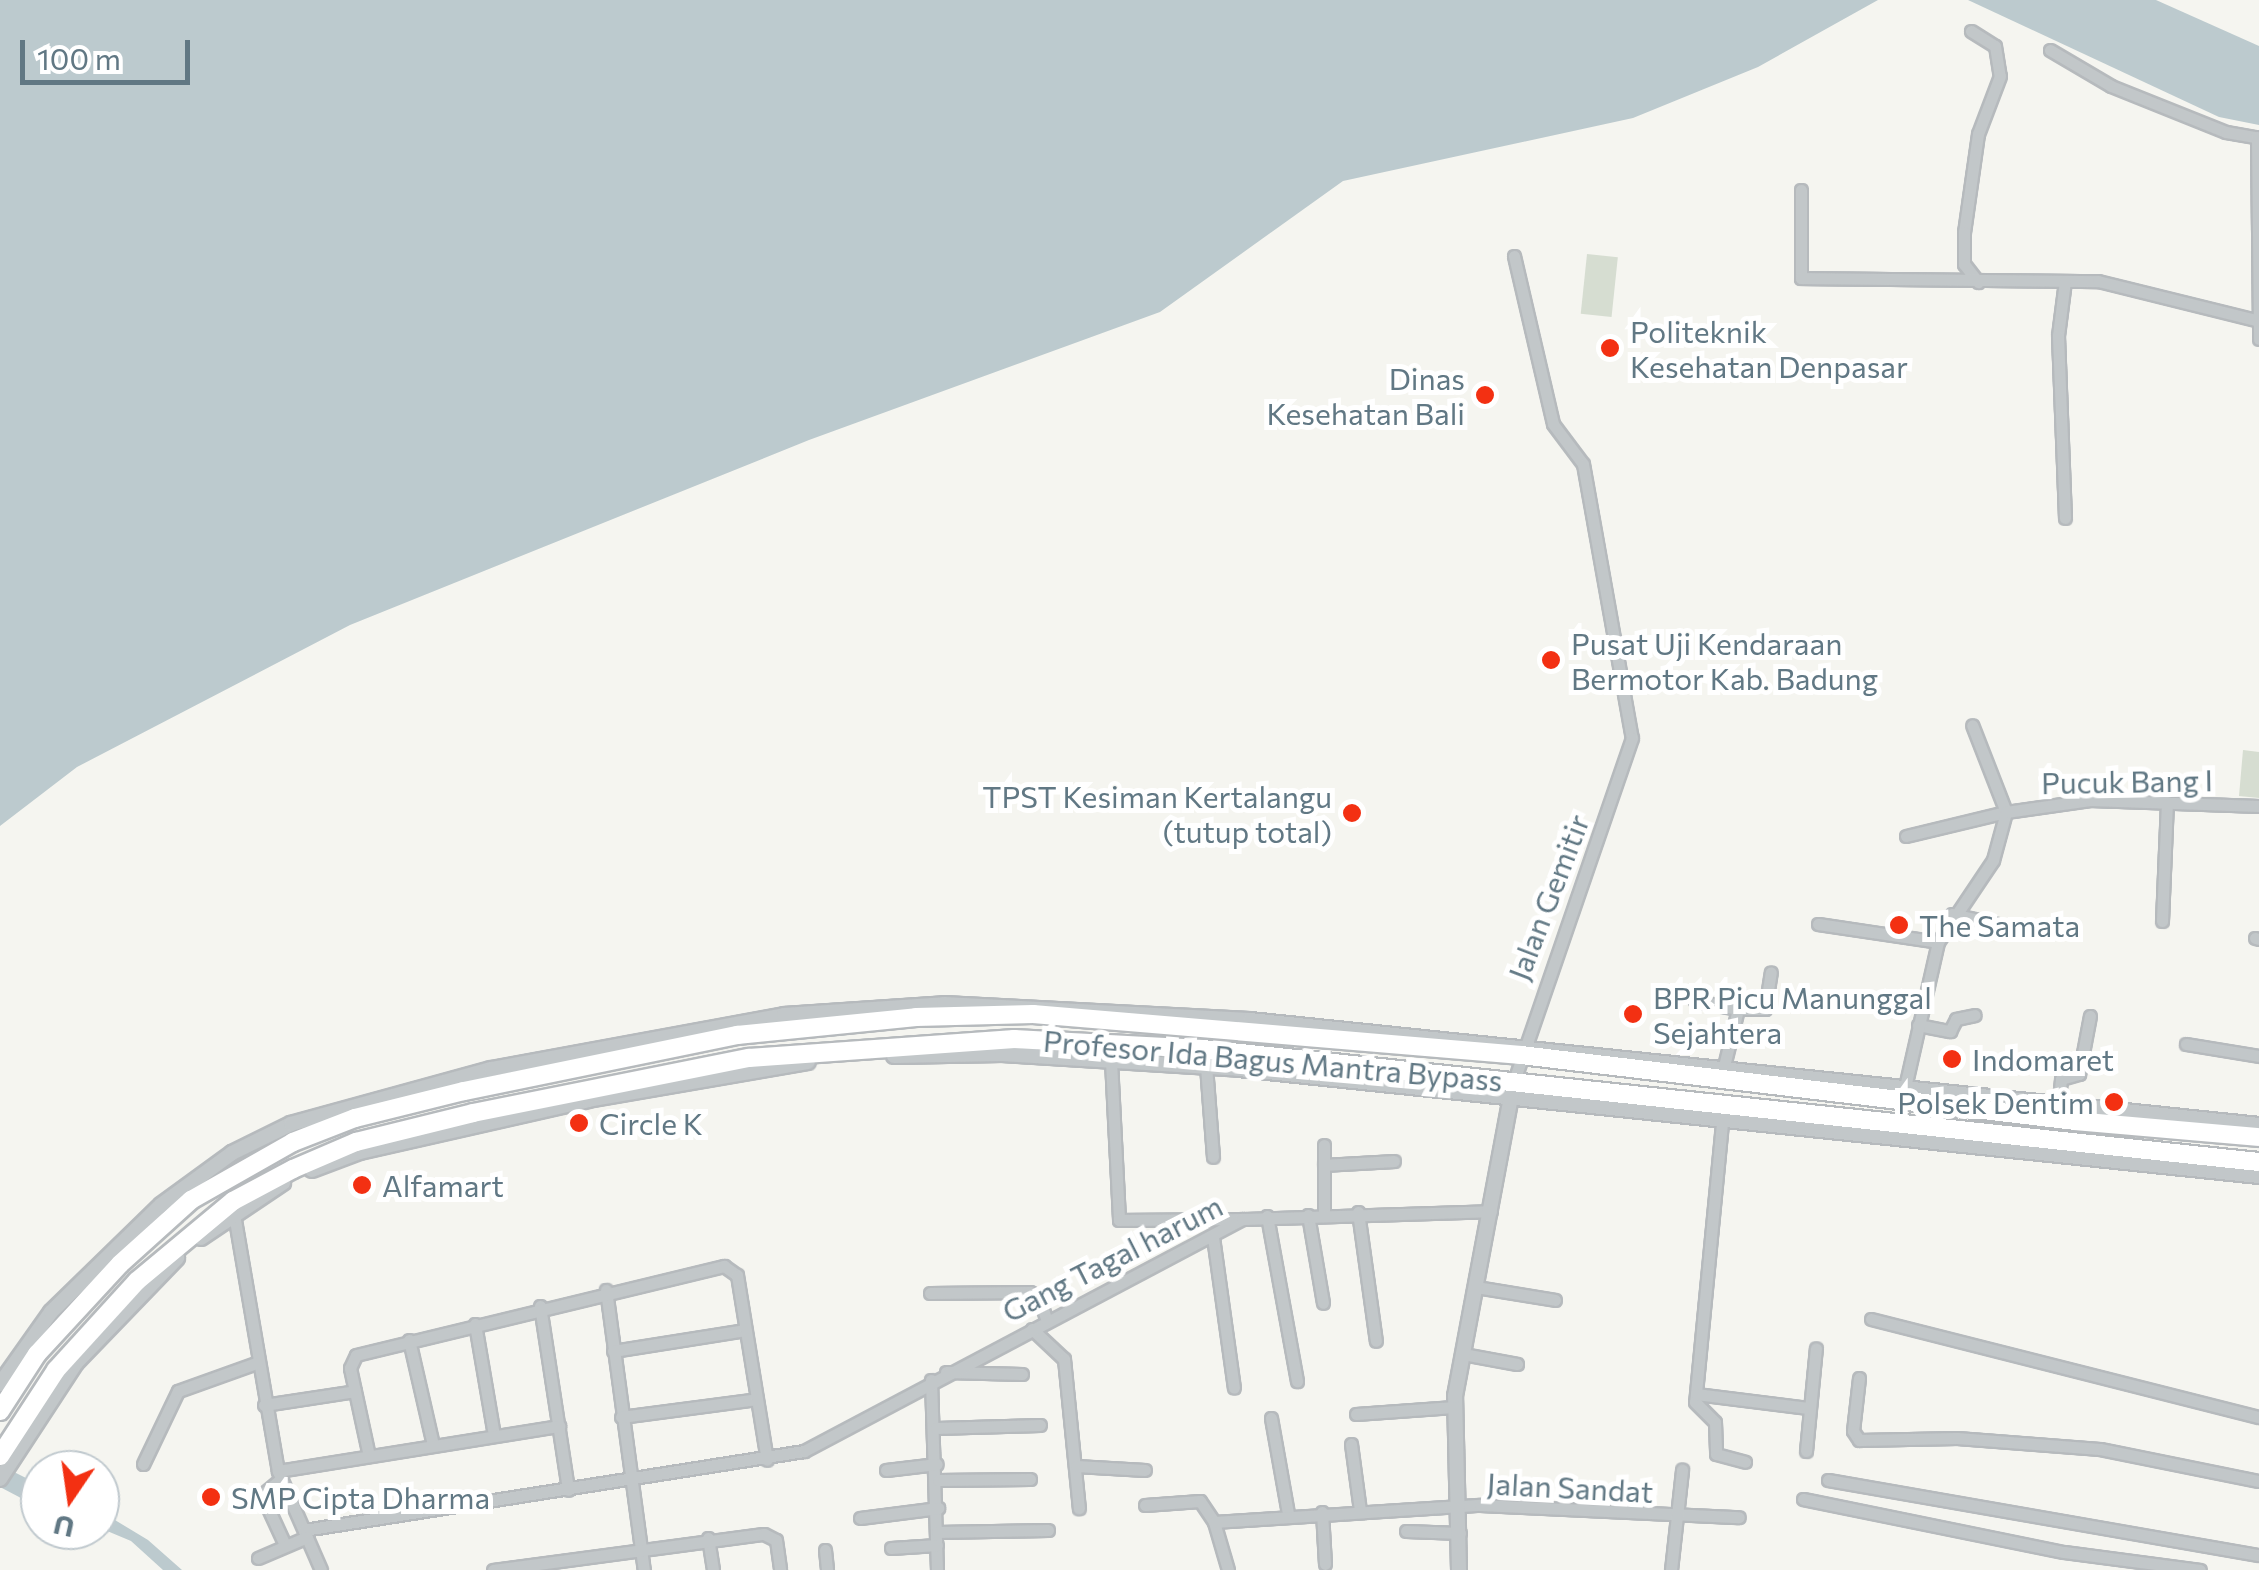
<!DOCTYPE html>
<html>
<head>
<meta charset="utf-8">
<style>
	body { margin:0 }
	#map { position:relative; width:2259px; height:1570px; overflow:hidden; background:#f5f5f0; font-family:Commissioner,sans-serif }
	div>[style] { position:absolute }
	.green>* { inset:0; background:#d6ddd1; transform-origin:0 0 }
	.water>* { inset:0; background:#bccace }
	.roads { filter:drop-shadow(2px 0 #b6babd) drop-shadow(-2px 0 #b6babd) drop-shadow(0 2px #b6babd) drop-shadow(0 -2px #b6babd) }
	.minor>* { height:11px; margin:-5.5px; padding:0 5.5px; transform-origin:5.5px; border-radius:5.5px; background:#c2c7c9 }
	.tertiary>* { height:14px; margin:-7px; padding:0 7px; transform-origin:7px; border-radius:7px; background:#c2c7c9 }
	.trunk>* { height:18px; margin:-9px; padding:0 9px; transform-origin:9px; border-radius:9px; background:#fff }
	.dots>* { width:28px; height:28px; translate:-50% -50%; box-sizing:border-box; border:5px solid #fff; border-radius:50% }
	span { translate:-50% -50%; white-space:nowrap; text-align:center; line-height:1.15; -webkit-text-stroke:10px #fff; paint-order:stroke }
	.poi-label { font-size:30px; color:#617884 }
	.left { translate:0 -50%; text-align:left }
	.right { translate:-100% -50%; text-align:right }
	.street-label { font-size:30px; color:#617884 }
	.north { position:absolute; left:20px; top:1450px; width:100px; height:100px; box-sizing:border-box; background:#fff; border:2px solid #c0c9ce; border-radius:50%; rotate:193deg; font-size:28px; font-weight:700; line-height:40px; text-align:center; color:#617884 }
	.north::after { content:''; display:block; margin:auto; width:35px; height:45px; background:#f33012; clip-path:polygon(50% 0,100% 100%,50% 72%,0 100%) }
	.scale { position:absolute; left:20px; top:40px; width:170px; height:45px; box-sizing:border-box; border:5px solid #617884; border-top:0; padding-left:12px; font-size:30px; line-height:35px; white-space:nowrap; color:#617884; -webkit-text-stroke:8px #fff; paint-order:stroke }
</style>
</head>
<body>
<div id="map">
	<div class="green">
		<i style="left:1587px;top:254px;width:31px;height:60px;rotate:6deg"></i>
		<i style="clip-path:polygon(2243px 750px,2259px 752px,2259px 798px,2239px 796px)"></i>
	</div>
	<div class="water">
		<i style="clip-path:polygon(0 0,1878px 0,1758px 67px,1633px 118px,1343px 181px,1160px 312px,809px 440px,350px 625px,77px 767px,0 826px)"></i>
		<i style="clip-path:polygon(1968px 0,2156px 0,2259px 46px,2259px 125px,2219px 117px)"></i>
		<i style="clip-path:polygon(0 1465px,40px 1485px,40px 1508px,0 1487px)"></i>
		<i style="clip-path:polygon(100px 1511px,148px 1540px,182px 1570px,163px 1570px,131px 1541px,100px 1528px)"></i>
	</div>
	<div class="roads">
		<div class="minor">
			<i style="left:1971px;top:31px;width:28px;rotate:32deg"></i>
			<i style="left:1995px;top:46px;width:30px;rotate:81deg"></i>
			<i style="left:2000px;top:76px;width:62px;rotate:110.8deg"></i>
			<i style="left:1978px;top:134px;width:99px;rotate:98.1deg"></i>
			<i style="left:1964px;top:232px;width:32px;rotate:90deg"></i>
			<i style="left:1964px;top:264px;width:23px;rotate:52deg"></i>
			<i style="left:2050px;top:50px;width:71px;rotate:30.5deg"></i>
			<i style="left:2111px;top:86px;width:124px;rotate:21.8deg"></i>
			<i style="left:2226px;top:132px;width:34px;rotate:10deg"></i>
			<i style="left:2257px;top:137px;width:202px;rotate:89.4deg"></i>
			<i style="left:1801px;top:190px;width:88px;rotate:90deg"></i>
			<i style="left:1801px;top:278px;width:297px;rotate:0.6deg"></i>
			<i style="left:2098px;top:281px;width:163px;rotate:13.9deg"></i>
			<i style="left:1514px;top:256px;width:172px;rotate:76.9deg"></i>
			<i style="left:1553px;top:424px;width:50px;rotate:53.1deg"></i>
			<i style="left:1583px;top:464px;width:278px;rotate:79.9deg"></i>
			<i style="left:1632px;top:738px;width:363px;rotate:109deg"></i>
			<i style="left:2065px;top:281px;width:55px;rotate:97.3deg"></i>
			<i style="left:2058px;top:336px;width:182px;rotate:87.8deg"></i>
			<i style="left:1906px;top:836px;width:103px;rotate:-13.5deg"></i>
			<i style="left:2006px;top:812px;width:93px;rotate:-111.3deg"></i>
			<i style="left:1952px;top:914px;width:46px;rotate:12.5deg"></i>
			<i style="left:2162px;top:921px;width:119px;rotate:-87.6deg"></i>
			<i style="left:1818px;top:924px;width:121px;rotate:8.5deg"></i>
			<i style="left:2255px;top:938px;width:4px;rotate:14deg"></i>
			<i style="left:1695px;top:1001px;width:44px;rotate:10.5deg"></i>
			<i style="left:1918px;top:1025px;width:33px;rotate:11deg"></i>
			<i style="left:1950px;top:1031px;width:13px;rotate:-63deg"></i>
			<i style="left:1956px;top:1019px;width:19px;rotate:-12deg"></i>
			<i style="left:2186px;top:1044px;width:74px;rotate:9.3deg"></i>
			<i style="left:1111px;top:1061px;width:159px;rotate:87.1deg"></i>
			<i style="left:1119px;top:1220px;width:123px;rotate:-0.5deg"></i>
			<i style="left:1206px;top:1066px;width:91px;rotate:85.6deg"></i>
			<i style="left:1723px;top:1070px;width:63px;rotate:-76.2deg"></i>
			<i style="left:1738px;top:1009px;width:27px"></i>
			<i style="left:1765px;top:1009px;width:37px;rotate:-81deg"></i>
			<i style="left:1903px;top:1096px;width:158px;rotate:-77.2deg"></i>
			<i style="left:1938px;top:942px;width:99px;rotate:-56.1deg"></i>
			<i style="left:1993px;top:860px;width:50px;rotate:-74.8deg"></i>
			<i style="left:2006px;top:812px;width:85px;rotate:-8.1deg"></i>
			<i style="left:2090px;top:800px;width:169px;rotate:2deg"></i>
			<i style="left:2058px;top:1108px;width:29px;rotate:-84deg"></i>
			<i style="left:2061px;top:1079px;width:19px;rotate:-16deg"></i>
			<i style="left:2079px;top:1074px;width:59px;rotate:-79.3deg"></i>
			<i style="left:1722px;top:1123px;width:280px;rotate:95.5deg"></i>
			<i style="left:1695px;top:1402px;width:28px;rotate:45deg"></i>
			<i style="left:1715px;top:1422px;width:32px;rotate:88deg"></i>
			<i style="left:1716px;top:1454px;width:30px;rotate:15deg"></i>
			<i style="left:1324px;top:1165px;width:70px;rotate:-3.3deg"></i>
			<i style="left:1358px;top:1212px;width:130px;rotate:82.1deg"></i>
			<i style="left:234px;top:1214px;width:261px;rotate:80.3deg"></i>
			<i style="left:278px;top:1471px;width:108px;rotate:66.5deg"></i>
			<i style="left:1324px;top:1214px;width:69px;rotate:-90deg"></i>
			<i style="left:1308px;top:1215px;width:89px;rotate:80.3deg"></i>
			<i style="left:1267px;top:1216px;width:168px;rotate:79.7deg"></i>
			<i style="left:1213px;top:1237px;width:152px;rotate:82.1deg"></i>
			<i style="left:1476px;top:1287px;width:80px;rotate:9.3deg"></i>
			<i style="left:606px;top:1290px;width:283px;rotate:82.3deg"></i>
			<i style="left:930px;top:1293px;width:100px;rotate:-0.6deg"></i>
			<i style="left:1030px;top:1292px;width:10px;rotate:29deg"></i>
			<i style="left:1039px;top:1297px;width:23px;rotate:72deg"></i>
			<i style="left:540px;top:1306px;width:186px;rotate:81.3deg"></i>
			<i style="left:1871px;top:1319px;width:400px;rotate:14.2deg"></i>
			<i style="left:475px;top:1324px;width:113px;rotate:80.3deg"></i>
			<i style="left:1032px;top:1329px;width:44px;rotate:43.2deg"></i>
			<i style="left:1064px;top:1359px;width:150px;rotate:84.3deg"></i>
			<i style="left:409px;top:1340px;width:108px;rotate:77.1deg"></i>
			<i style="left:613px;top:1351px;width:134px;rotate:-9deg"></i>
			<i style="left:1463px;top:1354px;width:55px;rotate:10.5deg"></i>
			<i style="left:946px;top:1372px;width:76px;rotate:1.5deg"></i>
			<i style="left:1859px;top:1378px;width:53px;rotate:96.5deg"></i>
			<i style="left:1853px;top:1431px;width:11px;rotate:56deg"></i>
			<i style="left:1859px;top:1440px;width:98px;rotate:-1.2deg"></i>
			<i style="left:1957px;top:1438px;width:143px;rotate:4.4deg"></i>
			<i style="left:2100px;top:1449px;width:162px;rotate:11.4deg"></i>
			<i style="left:931px;top:1380px;width:190px;rotate:88.2deg"></i>
			<i style="left:1696px;top:1394px;width:113px;rotate:7.1deg"></i>
			<i style="left:264px;top:1405px;width:92px;rotate:-8.7deg"></i>
			<i style="left:1356px;top:1414px;width:98px;rotate:-4.1deg"></i>
			<i style="left:621px;top:1417px;width:137px;rotate:-7.5deg"></i>
			<i style="left:1271px;top:1418px;width:97px;rotate:79.9deg"></i>
			<i style="left:936px;top:1428px;width:104px;rotate:-1.7deg"></i>
			<i style="left:1351px;top:1444px;width:68px;rotate:82.3deg"></i>
			<i style="left:1806px;top:1451px;width:103px;rotate:-84.5deg"></i>
			<i style="left:369px;top:1456px;width:90px;rotate:-102.2deg"></i>
			<i style="left:350px;top:1368px;width:14px;rotate:-65deg"></i>
			<i style="left:356px;top:1355px;width:379px;rotate:-13.6deg"></i>
			<i style="left:724px;top:1266px;width:16px;rotate:35deg"></i>
			<i style="left:737px;top:1275px;width:187px;rotate:80.8deg"></i>
			<i style="left:143px;top:1464px;width:81px;rotate:-64.4deg"></i>
			<i style="left:178px;top:1391px;width:83px;rotate:-19.7deg"></i>
			<i style="left:1076px;top:1466px;width:69px;rotate:3.3deg"></i>
			<i style="left:886px;top:1470px;width:51px;rotate:-6.7deg"></i>
			<i style="left:278px;top:1471px;width:285px;rotate:-9.1deg"></i>
			<i style="left:281px;top:1479px;width:25px;rotate:140deg"></i>
			<i style="left:262px;top:1495px;width:55px;rotate:65.3deg"></i>
			<i style="left:938px;top:1480px;width:92px;rotate:-0.6deg"></i>
			<i style="left:1828px;top:1480px;width:437px;rotate:9.9deg"></i>
			<i style="left:1803px;top:1499px;width:266px;rotate:11.5deg"></i>
			<i style="left:2064px;top:1552px;width:137px;rotate:7.5deg"></i>
			<i style="left:1145px;top:1505px;width:55px;rotate:-4.2deg"></i>
			<i style="left:1200px;top:1501px;width:25px;rotate:56deg"></i>
			<i style="left:1214px;top:1522px;width:50px;rotate:73.7deg"></i>
			<i style="left:1322px;top:1512px;width:52px;rotate:86.7deg"></i>
			<i style="left:860px;top:1518px;width:79px;rotate:-7.3deg"></i>
			<i style="left:1214px;top:1522px;width:267px;rotate:-3.7deg"></i>
			<i style="left:1480px;top:1505px;width:259px;rotate:2.7deg"></i>
			<i style="left:304px;top:1530px;width:506px;rotate:-8.98deg"></i>
			<i style="left:804px;top:1451px;width:496px;rotate:-27.9deg"></i>
			<i style="left:1242px;top:1219px;width:249px;rotate:-1.8deg"></i>
			<i style="left:1406px;top:1531px;width:54px;rotate:2.1deg"></i>
			<i style="left:937px;top:1532px;width:111px;rotate:-1deg"></i>
			<i style="left:708px;top:1538px;width:32px;rotate:81deg"></i>
			<i style="left:891px;top:1548px;width:46px;rotate:-3.7deg"></i>
			<i style="left:825px;top:1550px;width:20px;rotate:84deg"></i>
			<i style="left:258px;top:1558px;width:53px;rotate:-23.2deg"></i>
			<i style="left:493px;top:1570px;width:273px;rotate:-7.6deg"></i>
			<i style="left:764px;top:1534px;width:13px;rotate:27deg"></i>
			<i style="left:776px;top:1540px;width:30px;rotate:82deg"></i>
			<i style="left:1671px;top:1570px;width:101px;rotate:-83.7deg"></i>
		</div>
		<div class="tertiary">
			<i style="left:894px;top:1056px;width:108px;rotate:-1.1deg"></i>
			<i style="left:1002px;top:1054px;width:237px;rotate:3.6deg"></i>
			<i style="left:1239px;top:1069px;width:1026px;rotate:5.99deg"></i>
			<i style="left:312px;top:1170px;width:51px;rotate:-20.6deg"></i>
			<i style="left:360px;top:1152px;width:234px;rotate:-12.8deg"></i>
			<i style="left:588px;top:1100px;width:223px;rotate:-9.8deg"></i>
			<i style="left:201px;top:1238px;width:99px;rotate:-33.9deg"></i>
			<i style="left:0;top:1384px;width:88px;rotate:-54.7deg"></i>
			<i style="left:51px;top:1312px;width:153px;rotate:-44.2deg"></i>
			<i style="left:161px;top:1205px;width:88px;rotate:-36.2deg"></i>
			<i style="left:232px;top:1153px;width:66px;rotate:-26.2deg"></i>
			<i style="left:291px;top:1124px;width:207px;rotate:-15.4deg"></i>
			<i style="left:491px;top:1069px;width:298px;rotate:-10.4deg"></i>
			<i style="left:784px;top:1015px;width:160px;rotate:-3.9deg"></i>
			<i style="left:944px;top:1004px;width:306px;rotate:3deg"></i>
			<i style="left:1250px;top:1020px;width:1014px;rotate:5.94deg"></i>
			<i style="left:0;top:1479px;width:139px;rotate:-56.8deg"></i>
			<i style="left:76px;top:1363px;width:146px;rotate:-46.1deg"></i>
			<i style="left:1459px;top:1570px;width:174px;rotate:-91.3deg"></i>
			<i style="left:1455px;top:1396px;width:309px;rotate:-79.4deg"></i>
		</div>
		<div class="trunk">
			<i style="left:0;top:1411px;width:68px;rotate:-57deg"></i>
			<i style="left:37px;top:1354px;width:122px;rotate:-47.3deg"></i>
			<i style="left:120px;top:1264px;width:96px;rotate:-42deg"></i>
			<i style="left:191px;top:1200px;width:117px;rotate:-29.6deg"></i>
			<i style="left:293px;top:1142px;width:66px;rotate:-21.2deg"></i>
			<i style="left:355px;top:1118px;width:112px;rotate:-13.9deg"></i>
			<i style="left:464px;top:1091px;width:279px;rotate:-11.6deg"></i>
			<i style="left:737px;top:1035px;width:180px;rotate:-5.7deg"></i>
			<i style="left:916px;top:1017px;width:117px;rotate:-1.5deg"></i>
			<i style="left:1033px;top:1014px;width:490px;rotate:4.8deg"></i>
			<i style="left:1521px;top:1055px;width:558px;rotate:6.79deg"></i>
			<i style="left:2075px;top:1121px;width:185px;rotate:5deg"></i>
			<i style="left:0;top:1456px;width:103px;rotate:-56.9deg"></i>
			<i style="left:56px;top:1370px;width:120px;rotate:-47.7deg"></i>
			<i style="left:137px;top:1281px;width:125px;rotate:-39.8deg"></i>
			<i style="left:233px;top:1201px;width:68px;rotate:-28.1deg"></i>
			<i style="left:293px;top:1169px;width:69px;rotate:-23.2deg"></i>
			<i style="left:356px;top:1142px;width:121px;rotate:-13.9deg"></i>
			<i style="left:473px;top:1113px;width:281px;rotate:-11.3deg"></i>
			<i style="left:749px;top:1058px;width:266px;rotate:-4.1deg"></i>
			<i style="left:1014px;top:1039px;width:189px;rotate:3deg"></i>
			<i style="left:1203px;top:1049px;width:1062px;rotate:6.11deg"></i>
		</div>
	</div>
	<div class="dots">
		<i style="left:1610px;top:348px;background:#f33012"></i>
		<i style="left:1485px;top:395px;background:#f33012"></i>
		<i style="left:1551px;top:660px;background:#f33012"></i>
		<i style="left:1352px;top:813px;background:#f33012"></i>
		<i style="left:1899px;top:925px;background:#f33012"></i>
		<i style="left:1633px;top:1014px;background:#f33012"></i>
		<i style="left:1952px;top:1059px;background:#f33012"></i>
		<i style="left:2114px;top:1102px;background:#f33012"></i>
		<i style="left:579px;top:1123px;background:#f33012"></i>
		<i style="left:362px;top:1185px;background:#f33012"></i>
		<i style="left:211px;top:1497px;background:#f33012"></i>
	</div>
	<div class="poi-label">
		<span class="left" style="left:1630px;top:348px">Politeknik<br>Kesehatan Denpasar</span>
		<span class="right" style="left:1465px;top:395px">Dinas<br>Kesehatan Bali</span>
		<span class="left" style="left:1571px;top:660px">Pusat Uji Kendaraan<br>Bermotor Kab. Badung</span>
		<span class="right" style="left:1332px;top:813px">TPST Kesiman Kertalangu<br>(tutup total)</span>
		<span class="left" style="left:1919px;top:925px">The Samata</span>
		<span class="left" style="left:1653px;top:1014px">BPR Picu Manunggal<br>Sejahtera</span>
		<span class="left" style="left:1972px;top:1059px">Indomaret</span>
		<span class="right" style="left:2094px;top:1102px">Polsek Dentim</span>
		<span class="left" style="left:599px;top:1123px">Circle K</span>
		<span class="left" style="left:382px;top:1185px">Alfamart</span>
		<span class="left" style="left:231px;top:1497px">SMP Cipta Dharma</span>
	</div>
	<div class="street-label">
		<span style="left:2127px;top:781px;rotate:-1deg">Pucuk Bang I</span>
		<span style="left:1548px;top:897px;rotate:-69deg">Jalan Gemitir</span>
		<span style="left:1273px;top:1060px;rotate:5deg">Profesor Ida Bagus Mantra Bypass</span>
		<span style="left:1112px;top:1258px;rotate:-27deg">Gang Tagal harum</span>
		<span style="left:1570px;top:1487px;rotate:3deg">Jalan Sandat</span>
	</div>
	<div class="north">U</div>
	<div class="scale">100 m</div>
</div>
</body>
</html>
